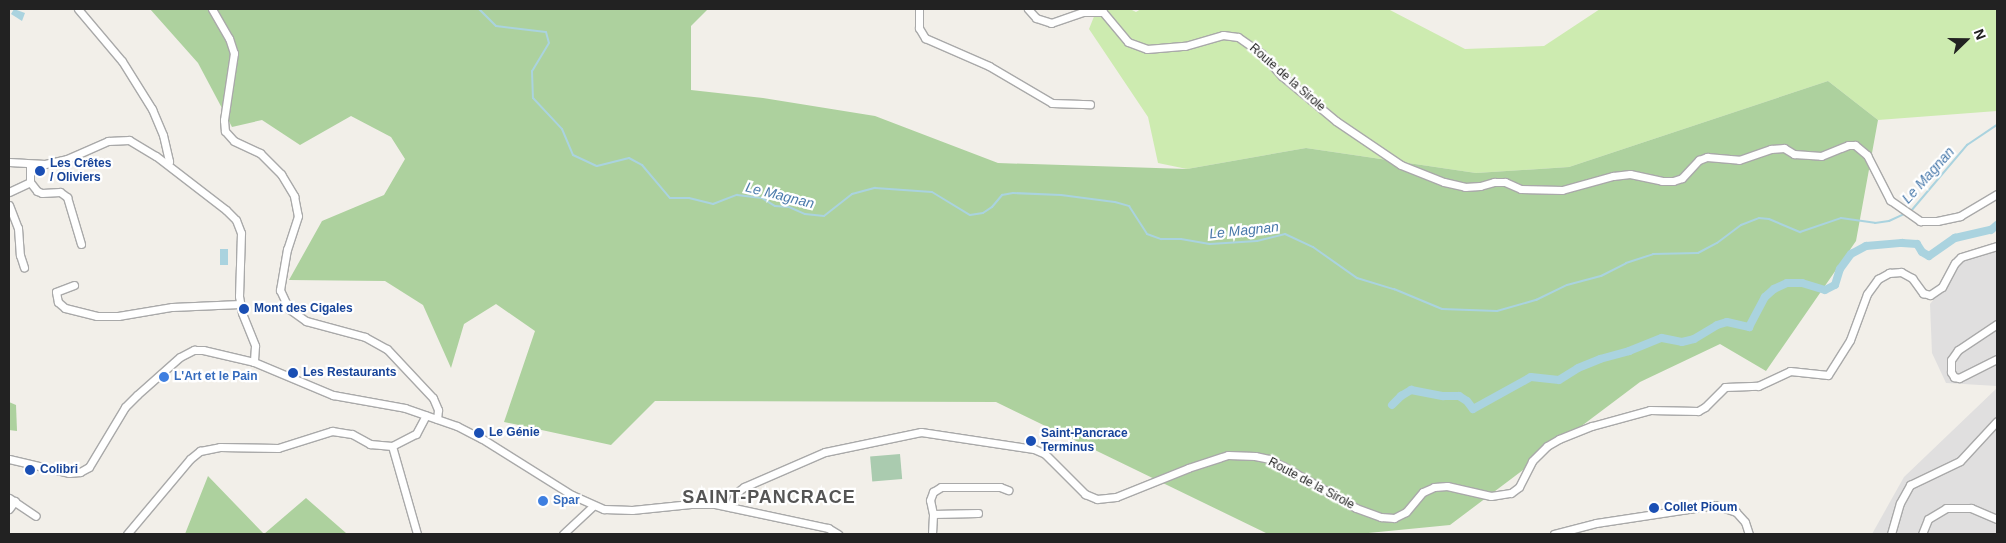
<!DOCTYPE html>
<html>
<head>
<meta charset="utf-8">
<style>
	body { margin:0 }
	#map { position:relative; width:2006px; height:543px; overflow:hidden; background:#f2efe9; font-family:Arial,sans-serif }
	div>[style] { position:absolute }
	.residential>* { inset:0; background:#e0dfdf }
	.grass>* { inset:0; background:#cdebb0 }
	.forest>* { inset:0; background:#add19e }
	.cemetery>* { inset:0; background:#aacbaf; transform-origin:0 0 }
	.water>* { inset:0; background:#aad3df; transform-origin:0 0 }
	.stream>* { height:2px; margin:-1px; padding:0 1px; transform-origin:1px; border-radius:1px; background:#aad3df }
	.canal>* { height:8px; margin:-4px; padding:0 4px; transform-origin:4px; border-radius:4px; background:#aad3df }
	.roads { filter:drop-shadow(1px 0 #a9a9a9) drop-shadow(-1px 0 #a9a9a9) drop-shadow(0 1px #a9a9a9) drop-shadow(0 -1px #a9a9a9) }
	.minor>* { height:7px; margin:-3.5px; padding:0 3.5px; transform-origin:3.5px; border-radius:3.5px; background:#fff }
	.dots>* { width:14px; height:14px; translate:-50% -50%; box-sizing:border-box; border:2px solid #fff; border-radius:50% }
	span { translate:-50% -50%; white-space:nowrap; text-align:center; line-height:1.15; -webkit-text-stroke:4.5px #fff; paint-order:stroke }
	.street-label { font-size:12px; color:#222 }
	.transit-label { font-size:12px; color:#164399; font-weight:700 }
	.left { translate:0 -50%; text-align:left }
	.shop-label { font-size:12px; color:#366cbe; font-weight:700 }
	.water-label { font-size:14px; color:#4a7aab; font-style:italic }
	.district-label { font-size:18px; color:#555; font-weight:700; letter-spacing:1px }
	.frame { position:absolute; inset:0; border:10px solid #222; pointer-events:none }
	.north { position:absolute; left:1941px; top:15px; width:50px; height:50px; -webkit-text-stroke:4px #fff; paint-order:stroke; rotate:68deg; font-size:14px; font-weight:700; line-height:20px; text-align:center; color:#222 }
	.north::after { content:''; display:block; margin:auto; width:18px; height:22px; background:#222; clip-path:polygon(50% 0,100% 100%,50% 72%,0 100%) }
</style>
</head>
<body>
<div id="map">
	<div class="residential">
		<i style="clip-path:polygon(1997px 243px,1997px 386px,1946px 383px,1932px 353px,1930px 304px,1963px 261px)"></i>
		<i style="clip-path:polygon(1997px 388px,1997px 534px,1872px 534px,1904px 477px)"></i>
	</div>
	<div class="grass">
		<i style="clip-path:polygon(1097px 9px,1130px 9px,1136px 12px,1141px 9px,1388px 9px,1465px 49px,1544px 46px,1600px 9px,1997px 9px,1997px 111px,1878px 120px,1828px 81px,1569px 167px,1476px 173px,1306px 148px,1187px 169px,1158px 163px,1148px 117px,1089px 29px)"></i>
	</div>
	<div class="forest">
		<i style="clip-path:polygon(150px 9px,708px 9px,691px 26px,691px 90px,763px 98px,875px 116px,998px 163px,1187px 169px,1306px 148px,1476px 173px,1569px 167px,1828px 81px,1878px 120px,1856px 241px,1766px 371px,1720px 344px,1640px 382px,1450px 525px,1358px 534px,1268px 534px,996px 402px,655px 401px,611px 445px,504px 422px,535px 331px,496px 304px,464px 324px,451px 368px,423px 305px,385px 281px,289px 280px,322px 221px,384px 195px,405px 159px,391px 137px,351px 116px,300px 145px,262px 120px,232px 127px,198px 63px)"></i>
		<i style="clip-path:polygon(9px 402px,16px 405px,17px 431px,9px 430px)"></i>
		<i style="clip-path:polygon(208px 476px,264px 534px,306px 498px,346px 533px,345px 534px,185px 534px)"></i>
	</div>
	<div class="cemetery">
		<i style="left:900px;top:454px;width:25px;height:30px;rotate:85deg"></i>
	</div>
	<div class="water">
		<i style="clip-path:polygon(14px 9px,25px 13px,22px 21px,11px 14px)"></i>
		<i style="left:220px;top:249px;width:8px;height:16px"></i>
	</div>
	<div class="stream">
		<i style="left:479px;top:9px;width:24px;rotate:45deg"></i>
		<i style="left:496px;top:26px;width:50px;rotate:6.8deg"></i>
		<i style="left:546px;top:32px;width:11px;rotate:75deg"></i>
		<i style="left:549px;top:43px;width:33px;rotate:121deg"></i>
		<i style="left:532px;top:71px;width:27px;rotate:88deg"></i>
		<i style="left:533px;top:98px;width:42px;rotate:46.9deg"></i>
		<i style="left:562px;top:129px;width:28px;rotate:67deg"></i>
		<i style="left:573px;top:155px;width:26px;rotate:25deg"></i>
		<i style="left:597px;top:166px;width:33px;rotate:-14deg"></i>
		<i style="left:629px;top:158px;width:15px;rotate:28deg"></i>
		<i style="left:642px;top:165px;width:43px;rotate:49.7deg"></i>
		<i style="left:670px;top:198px;width:19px"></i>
		<i style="left:689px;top:198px;width:25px;rotate:14deg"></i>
		<i style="left:713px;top:204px;width:26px;rotate:-21deg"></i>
		<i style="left:737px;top:195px;width:25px;rotate:7deg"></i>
		<i style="left:762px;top:198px;width:15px;rotate:32deg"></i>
		<i style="left:775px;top:206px;width:14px;rotate:4deg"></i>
		<i style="left:789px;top:207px;width:17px;rotate:24deg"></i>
		<i style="left:805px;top:214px;width:19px;rotate:6deg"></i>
		<i style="left:824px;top:216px;width:36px;rotate:-38deg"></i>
		<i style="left:852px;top:194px;width:24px;rotate:-15deg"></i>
		<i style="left:875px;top:188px;width:57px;rotate:4deg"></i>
		<i style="left:932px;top:192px;width:44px;rotate:31.2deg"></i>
		<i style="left:970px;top:215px;width:13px;rotate:-9deg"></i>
		<i style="left:983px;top:213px;width:11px;rotate:-34deg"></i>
		<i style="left:992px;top:207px;width:16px;rotate:-50deg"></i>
		<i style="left:1002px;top:195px;width:11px;rotate:-10deg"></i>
		<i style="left:1013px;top:193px;width:48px;rotate:2.4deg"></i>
		<i style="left:1061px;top:195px;width:54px;rotate:7.4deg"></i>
		<i style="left:1115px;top:202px;width:15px;rotate:16deg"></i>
		<i style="left:1129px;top:206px;width:33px;rotate:57deg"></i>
		<i style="left:1147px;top:234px;width:15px;rotate:20deg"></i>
		<i style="left:1161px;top:239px;width:20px"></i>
		<i style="left:1181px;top:239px;width:29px;rotate:10deg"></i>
		<i style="left:1210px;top:244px;width:47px;rotate:-3.7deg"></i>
		<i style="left:1257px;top:241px;width:29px;rotate:-14deg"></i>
		<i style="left:1285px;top:234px;width:31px;rotate:25deg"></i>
		<i style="left:1313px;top:247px;width:54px;rotate:35.2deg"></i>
		<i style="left:1357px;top:278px;width:39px;rotate:17deg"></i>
		<i style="left:1394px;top:289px;width:52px;rotate:22.6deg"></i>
		<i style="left:1442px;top:309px;width:55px;rotate:2.1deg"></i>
		<i style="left:1497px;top:311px;width:41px;rotate:-15.8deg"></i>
		<i style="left:1536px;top:300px;width:34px;rotate:-26deg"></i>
		<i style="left:1567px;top:285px;width:35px;rotate:-15deg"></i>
		<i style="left:1601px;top:276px;width:28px;rotate:-27deg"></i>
		<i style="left:1626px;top:263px;width:28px;rotate:-18deg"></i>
		<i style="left:1653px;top:254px;width:45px;rotate:-1.3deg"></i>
		<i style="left:1698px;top:253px;width:21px;rotate:-28deg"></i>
		<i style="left:1717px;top:243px;width:30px;rotate:-37deg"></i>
		<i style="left:1741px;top:225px;width:19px;rotate:-21deg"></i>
		<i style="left:1759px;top:218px;width:10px;rotate:6deg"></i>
		<i style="left:1769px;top:219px;width:34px;rotate:23deg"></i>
		<i style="left:1800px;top:232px;width:43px;rotate:-18.9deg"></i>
		<i style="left:1841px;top:218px;width:34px;rotate:8deg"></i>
		<i style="left:1875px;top:223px;width:14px;rotate:-8deg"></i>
		<i style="left:1889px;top:221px;width:17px;rotate:-25deg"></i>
		<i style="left:1911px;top:211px;width:87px;rotate:-49.7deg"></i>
		<i style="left:1967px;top:145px;width:36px;rotate:-34deg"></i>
	</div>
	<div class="canal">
		<i style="left:1392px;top:405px;width:13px;rotate:-45deg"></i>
		<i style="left:1401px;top:396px;width:12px;rotate:-31deg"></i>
		<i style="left:1411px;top:390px;width:33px;rotate:11deg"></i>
		<i style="left:1443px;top:396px;width:16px"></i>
		<i style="left:1459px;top:396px;width:9px;rotate:32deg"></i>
		<i style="left:1467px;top:401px;width:10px;rotate:53deg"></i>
		<i style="left:1473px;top:409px;width:66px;rotate:-28.9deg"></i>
		<i style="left:1531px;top:377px;width:28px;rotate:6deg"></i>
		<i style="left:1559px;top:380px;width:22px;rotate:-32deg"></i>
		<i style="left:1578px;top:368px;width:24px;rotate:-22deg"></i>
		<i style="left:1600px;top:359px;width:30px;rotate:-15deg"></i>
		<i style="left:1629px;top:351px;width:35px;rotate:-22deg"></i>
		<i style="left:1662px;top:338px;width:20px;rotate:11deg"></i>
		<i style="left:1682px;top:342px;width:12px;rotate:-14deg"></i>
		<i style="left:1694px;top:339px;width:27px;rotate:-31deg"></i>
		<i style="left:1717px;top:325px;width:10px;rotate:-17deg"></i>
		<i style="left:1727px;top:322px;width:23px;rotate:13deg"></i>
		<i style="left:1749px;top:327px;width:34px;rotate:-62deg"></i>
		<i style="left:1765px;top:297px;width:12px;rotate:-42deg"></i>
		<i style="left:1774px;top:289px;width:14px;rotate:-25deg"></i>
		<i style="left:1787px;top:283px;width:15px"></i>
		<i style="left:1802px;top:283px;width:24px;rotate:17deg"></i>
		<i style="left:1825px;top:290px;width:11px;rotate:-27deg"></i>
		<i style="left:1835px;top:285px;width:17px;rotate:-73deg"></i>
		<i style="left:1840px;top:269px;width:19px;rotate:-54deg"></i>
		<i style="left:1851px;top:254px;width:17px;rotate:-28deg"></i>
		<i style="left:1866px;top:246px;width:36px;rotate:-5deg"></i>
		<i style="left:1902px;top:243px;width:15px;rotate:4deg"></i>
		<i style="left:1917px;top:244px;width:9px;rotate:58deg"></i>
		<i style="left:1922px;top:252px;width:8px;rotate:30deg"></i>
		<i style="left:1929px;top:256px;width:32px;rotate:-35deg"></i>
		<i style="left:1955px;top:238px;width:37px;rotate:-13deg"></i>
		<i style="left:1991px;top:230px;width:8px;rotate:-40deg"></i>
	</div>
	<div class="roads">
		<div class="minor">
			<i style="left:78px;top:9px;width:68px;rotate:49.8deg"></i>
			<i style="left:122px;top:61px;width:57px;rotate:58deg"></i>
			<i style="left:152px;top:109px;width:28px;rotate:67deg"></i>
			<i style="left:163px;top:135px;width:27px;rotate:77deg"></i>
			<i style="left:169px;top:161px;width:3px;rotate:108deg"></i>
			<i style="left:212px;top:9px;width:34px;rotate:60deg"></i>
			<i style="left:229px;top:38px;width:16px;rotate:72deg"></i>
			<i style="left:234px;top:53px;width:68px;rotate:98.5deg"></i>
			<i style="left:224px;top:120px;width:11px;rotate:85deg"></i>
			<i style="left:225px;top:131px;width:13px;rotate:48deg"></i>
			<i style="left:234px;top:141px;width:29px;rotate:25deg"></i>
			<i style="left:260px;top:153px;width:30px;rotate:45deg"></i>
			<i style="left:281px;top:174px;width:26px;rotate:59deg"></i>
			<i style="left:294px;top:196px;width:20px;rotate:79deg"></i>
			<i style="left:298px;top:216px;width:35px;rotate:108deg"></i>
			<i style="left:287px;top:249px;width:42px;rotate:99.7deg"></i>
			<i style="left:280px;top:290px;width:21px;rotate:65deg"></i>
			<i style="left:289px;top:309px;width:21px;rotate:35deg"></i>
			<i style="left:306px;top:321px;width:61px;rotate:15.2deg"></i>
			<i style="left:365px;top:337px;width:25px;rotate:29deg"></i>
			<i style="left:387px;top:349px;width:67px;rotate:46.8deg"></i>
			<i style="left:433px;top:398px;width:13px;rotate:67deg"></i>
			<i style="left:438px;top:410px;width:9px;rotate:96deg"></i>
			<i style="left:919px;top:9px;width:19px;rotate:90deg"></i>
			<i style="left:919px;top:28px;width:12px;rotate:59deg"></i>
			<i style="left:925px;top:38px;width:70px;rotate:23.6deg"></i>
			<i style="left:989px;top:66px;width:73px;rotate:30.4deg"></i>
			<i style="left:1052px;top:103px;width:38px;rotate:2deg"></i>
			<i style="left:1028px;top:9px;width:12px;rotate:48deg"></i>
			<i style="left:1036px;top:18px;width:16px;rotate:18deg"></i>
			<i style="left:1051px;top:23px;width:34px;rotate:-19deg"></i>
			<i style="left:1083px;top:12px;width:20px"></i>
			<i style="left:1103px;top:12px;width:39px;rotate:50deg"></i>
			<i style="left:1128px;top:42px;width:20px;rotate:20deg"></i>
			<i style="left:1147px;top:49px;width:38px;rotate:-5deg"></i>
			<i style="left:1185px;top:46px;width:40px;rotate:-16deg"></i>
			<i style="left:1223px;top:35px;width:15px;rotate:8deg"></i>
			<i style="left:1238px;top:37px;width:29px;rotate:35deg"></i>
			<i style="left:1262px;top:54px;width:30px;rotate:48deg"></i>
			<i style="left:1282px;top:76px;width:70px;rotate:39.8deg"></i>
			<i style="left:1336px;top:121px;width:78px;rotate:34.1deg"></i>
			<i style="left:1401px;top:165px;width:46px;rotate:21.6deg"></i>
			<i style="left:1444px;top:182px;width:22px;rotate:13deg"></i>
			<i style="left:1465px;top:187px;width:15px;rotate:-4deg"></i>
			<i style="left:1480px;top:186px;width:15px;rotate:-16deg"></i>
			<i style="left:1494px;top:182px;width:11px"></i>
			<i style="left:1505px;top:182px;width:17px;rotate:24deg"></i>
			<i style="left:1521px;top:189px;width:41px;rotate:1.4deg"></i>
			<i style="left:1562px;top:190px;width:53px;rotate:-15.4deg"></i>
			<i style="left:1613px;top:176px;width:17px;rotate:-7deg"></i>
			<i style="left:1630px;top:174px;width:33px;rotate:12deg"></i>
			<i style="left:1662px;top:181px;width:11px"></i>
			<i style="left:1673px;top:181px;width:9px;rotate:-18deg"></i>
			<i style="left:1682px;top:178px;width:25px;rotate:-47deg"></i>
			<i style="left:1699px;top:160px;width:9px;rotate:-21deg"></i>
			<i style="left:1707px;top:157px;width:32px;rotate:5deg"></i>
			<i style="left:1739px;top:160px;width:34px;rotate:-19deg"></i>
			<i style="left:1771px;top:149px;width:13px;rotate:-4deg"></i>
			<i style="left:1784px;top:148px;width:12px;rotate:31deg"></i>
			<i style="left:1794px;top:154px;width:27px;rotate:4deg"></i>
			<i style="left:1821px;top:156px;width:29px;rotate:-22deg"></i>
			<i style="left:1848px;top:145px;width:7px"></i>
			<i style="left:1855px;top:145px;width:16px;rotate:40deg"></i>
			<i style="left:1867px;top:155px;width:51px;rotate:62.9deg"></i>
			<i style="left:1890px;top:200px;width:37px;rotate:35deg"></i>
			<i style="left:1920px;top:221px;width:17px"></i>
			<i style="left:1937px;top:221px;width:24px;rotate:-12deg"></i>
			<i style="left:1960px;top:216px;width:43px;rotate:-30.7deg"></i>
			<i style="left:9px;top:162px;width:36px;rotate:3deg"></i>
			<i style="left:45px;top:164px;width:23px;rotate:-13deg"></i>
			<i style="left:67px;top:159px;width:45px;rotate:-23.7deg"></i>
			<i style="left:108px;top:141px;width:21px;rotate:-3deg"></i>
			<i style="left:129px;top:140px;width:31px;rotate:31deg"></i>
			<i style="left:156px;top:156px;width:88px;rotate:37.6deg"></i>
			<i style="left:226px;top:210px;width:14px;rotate:45deg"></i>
			<i style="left:236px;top:220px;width:14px;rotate:69deg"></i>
			<i style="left:241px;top:233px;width:63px;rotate:91.8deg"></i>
			<i style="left:239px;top:296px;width:17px;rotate:80deg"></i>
			<i style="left:242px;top:313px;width:35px;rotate:68deg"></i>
			<i style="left:255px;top:346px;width:16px;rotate:94deg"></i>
			<i style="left:30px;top:182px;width:11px;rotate:52deg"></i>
			<i style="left:37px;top:191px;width:5px;rotate:22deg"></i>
			<i style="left:42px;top:193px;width:18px;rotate:-3deg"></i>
			<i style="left:60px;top:192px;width:9px;rotate:36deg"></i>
			<i style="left:67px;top:197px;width:49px;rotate:73.4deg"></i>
			<i style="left:9px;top:192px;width:23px;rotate:-25deg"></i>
			<i style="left:30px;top:182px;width:18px;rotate:-90deg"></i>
			<i style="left:9px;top:205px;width:25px;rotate:69deg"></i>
			<i style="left:18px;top:228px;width:27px;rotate:86deg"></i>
			<i style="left:20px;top:255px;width:13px;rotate:72deg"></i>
			<i style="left:74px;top:285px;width:19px;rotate:159deg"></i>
			<i style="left:56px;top:292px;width:10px;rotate:79deg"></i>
			<i style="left:58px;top:302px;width:9px;rotate:41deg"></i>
			<i style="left:65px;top:308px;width:33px;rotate:14deg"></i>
			<i style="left:97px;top:316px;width:21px"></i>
			<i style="left:118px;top:316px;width:55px;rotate:-9.5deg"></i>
			<i style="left:172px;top:307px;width:68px;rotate:-2.5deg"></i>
			<i style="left:1997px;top:324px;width:47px;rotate:146.3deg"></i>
			<i style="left:1958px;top:350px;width:12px;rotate:125deg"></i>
			<i style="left:1951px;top:360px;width:12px;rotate:90deg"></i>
			<i style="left:1951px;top:372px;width:6px;rotate:59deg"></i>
			<i style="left:1954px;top:377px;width:5px;rotate:11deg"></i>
			<i style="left:1959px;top:378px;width:42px;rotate:-26.6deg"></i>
			<i style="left:392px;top:446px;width:91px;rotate:74.1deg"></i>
			<i style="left:9px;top:459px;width:62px;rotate:13.1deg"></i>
			<i style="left:69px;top:473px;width:11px;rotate:-5deg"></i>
			<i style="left:80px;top:472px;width:10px;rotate:-29deg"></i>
			<i style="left:89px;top:467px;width:70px;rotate:-59deg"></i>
			<i style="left:125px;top:407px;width:17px;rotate:-45deg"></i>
			<i style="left:137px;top:395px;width:57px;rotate:-41.5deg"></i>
			<i style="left:180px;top:357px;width:16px;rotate:-27deg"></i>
			<i style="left:194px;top:350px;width:9px"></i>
			<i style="left:203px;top:350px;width:52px;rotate:13.2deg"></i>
			<i style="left:254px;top:362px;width:86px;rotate:22.7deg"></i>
			<i style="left:333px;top:395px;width:73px;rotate:10.2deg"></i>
			<i style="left:405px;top:408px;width:55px;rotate:19.1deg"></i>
			<i style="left:457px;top:426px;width:27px;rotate:27deg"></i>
			<i style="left:481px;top:438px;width:107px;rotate:32.1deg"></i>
			<i style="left:572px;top:495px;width:35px;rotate:24deg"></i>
			<i style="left:604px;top:509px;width:28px;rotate:2deg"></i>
			<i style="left:632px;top:510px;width:59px;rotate:-5.8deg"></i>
			<i style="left:691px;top:504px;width:24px"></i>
			<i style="left:715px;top:504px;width:116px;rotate:12deg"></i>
			<i style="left:828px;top:528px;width:12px;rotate:31deg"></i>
			<i style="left:9px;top:498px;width:32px;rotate:34deg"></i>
			<i style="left:730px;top:507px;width:15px;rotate:-67deg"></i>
			<i style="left:736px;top:493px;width:10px;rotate:-37deg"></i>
			<i style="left:744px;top:487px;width:88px;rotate:-23.4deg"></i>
			<i style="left:825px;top:452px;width:98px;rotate:-11.8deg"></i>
			<i style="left:921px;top:432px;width:114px;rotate:8.6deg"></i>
			<i style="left:1034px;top:449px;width:12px;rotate:24deg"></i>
			<i style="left:1045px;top:454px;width:57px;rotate:45deg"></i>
			<i style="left:1085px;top:494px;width:13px;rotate:23deg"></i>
			<i style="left:1097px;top:499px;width:19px;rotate:-6deg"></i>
			<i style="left:1116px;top:497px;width:78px;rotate:-21.9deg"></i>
			<i style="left:1188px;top:468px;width:42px;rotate:-18deg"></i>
			<i style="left:1228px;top:455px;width:27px;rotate:2deg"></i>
			<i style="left:1255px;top:456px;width:14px;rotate:12deg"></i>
			<i style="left:1269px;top:459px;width:16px;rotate:27deg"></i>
			<i style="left:1283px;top:466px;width:84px;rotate:29.9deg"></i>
			<i style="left:1356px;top:508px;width:27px;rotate:20deg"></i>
			<i style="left:1381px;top:517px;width:13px;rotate:4deg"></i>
			<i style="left:1394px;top:518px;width:13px;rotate:-27deg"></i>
			<i style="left:1406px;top:512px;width:26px;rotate:-50deg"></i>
			<i style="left:1423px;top:492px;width:12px;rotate:-24deg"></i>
			<i style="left:1434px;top:487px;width:13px;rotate:-4deg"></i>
			<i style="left:1447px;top:486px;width:45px;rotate:12.8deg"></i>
			<i style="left:1491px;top:496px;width:20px;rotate:-9deg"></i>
			<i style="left:1511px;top:493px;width:10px;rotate:-37deg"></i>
			<i style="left:1519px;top:487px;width:29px;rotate:-63deg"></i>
			<i style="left:1532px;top:461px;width:21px;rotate:-45deg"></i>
			<i style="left:1547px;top:446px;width:14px;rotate:-30deg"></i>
			<i style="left:1559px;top:439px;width:35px;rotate:-22deg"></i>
			<i style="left:1592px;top:426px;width:60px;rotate:-15.4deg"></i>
			<i style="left:1650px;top:410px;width:48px;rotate:1.2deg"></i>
			<i style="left:1698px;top:411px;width:8px;rotate:-30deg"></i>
			<i style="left:1705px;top:407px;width:28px;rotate:-45deg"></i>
			<i style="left:1725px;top:387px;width:33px;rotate:-2deg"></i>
			<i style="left:1758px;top:386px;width:35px;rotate:-25deg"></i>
			<i style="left:1790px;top:371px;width:38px;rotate:6deg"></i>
			<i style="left:1828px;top:375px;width:41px;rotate:-57.8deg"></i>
			<i style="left:1850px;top:340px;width:49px;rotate:-69.7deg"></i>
			<i style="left:1867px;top:294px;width:19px;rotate:-54deg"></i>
			<i style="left:1878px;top:279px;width:13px;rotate:-29deg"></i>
			<i style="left:1889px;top:273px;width:12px;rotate:-5deg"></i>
			<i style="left:1901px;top:272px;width:13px;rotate:29deg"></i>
			<i style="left:1912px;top:278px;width:19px;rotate:54deg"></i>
			<i style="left:1923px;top:293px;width:7px;rotate:16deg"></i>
			<i style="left:1930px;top:295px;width:14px;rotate:-34deg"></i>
			<i style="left:1942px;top:287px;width:27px;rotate:-62deg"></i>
			<i style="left:1955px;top:263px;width:8px;rotate:-45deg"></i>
			<i style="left:1961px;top:257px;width:38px;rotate:-17deg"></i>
			<i style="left:9px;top:509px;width:10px;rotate:-53deg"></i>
			<i style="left:933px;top:514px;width:14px;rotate:-102deg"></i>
			<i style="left:930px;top:500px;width:9px;rotate:-69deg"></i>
			<i style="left:933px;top:492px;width:9px;rotate:-32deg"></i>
			<i style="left:941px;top:487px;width:59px"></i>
			<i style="left:1000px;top:487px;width:9px;rotate:21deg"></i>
			<i style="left:127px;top:534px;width:98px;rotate:-50deg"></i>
			<i style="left:190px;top:459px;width:13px;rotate:-39deg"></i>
			<i style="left:200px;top:451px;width:20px;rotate:-11deg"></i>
			<i style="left:220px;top:447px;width:58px;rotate:1deg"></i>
			<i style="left:278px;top:448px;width:57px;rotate:-17.5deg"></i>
			<i style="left:332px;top:431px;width:20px;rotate:9deg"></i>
			<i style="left:352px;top:434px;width:21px;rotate:29deg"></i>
			<i style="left:370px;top:444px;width:22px;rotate:5deg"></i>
			<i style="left:392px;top:446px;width:27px;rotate:-27deg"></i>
			<i style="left:416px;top:434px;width:21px;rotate:-62deg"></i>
			<i style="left:563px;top:534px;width:41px;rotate:-43deg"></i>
			<i style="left:932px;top:534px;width:20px;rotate:-87deg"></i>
			<i style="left:933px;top:514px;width:45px;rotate:-1.3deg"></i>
			<i style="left:1554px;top:534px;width:43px;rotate:-14.7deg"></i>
			<i style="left:1596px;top:523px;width:120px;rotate:-8.6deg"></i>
			<i style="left:1715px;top:505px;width:22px;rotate:18deg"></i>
			<i style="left:1736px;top:512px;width:13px;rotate:48deg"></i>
			<i style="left:1745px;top:522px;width:13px;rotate:72deg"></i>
			<i style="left:1891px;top:534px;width:32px;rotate:-74deg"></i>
			<i style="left:1900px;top:503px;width:21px;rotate:-61deg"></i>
			<i style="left:1910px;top:485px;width:55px;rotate:-25.6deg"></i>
			<i style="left:1960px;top:461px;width:54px;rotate:-47.2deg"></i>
			<i style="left:1922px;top:534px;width:16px;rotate:-68deg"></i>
			<i style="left:1928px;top:519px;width:21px;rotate:-31deg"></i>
			<i style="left:1946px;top:508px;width:25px"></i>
			<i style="left:1971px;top:508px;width:28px;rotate:23deg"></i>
		</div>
	</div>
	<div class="dots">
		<i style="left:40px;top:171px;background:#1a4fb4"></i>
		<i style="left:244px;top:309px;background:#1a4fb4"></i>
		<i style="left:293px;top:373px;background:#1a4fb4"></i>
		<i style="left:164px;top:377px;background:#3f7fe0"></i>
		<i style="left:479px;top:433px;background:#1a4fb4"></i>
		<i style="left:1031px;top:441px;background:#1a4fb4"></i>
		<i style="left:30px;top:470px;background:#1a4fb4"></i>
		<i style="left:543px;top:501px;background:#3f7fe0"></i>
		<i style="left:1654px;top:508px;background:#1a4fb4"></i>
	</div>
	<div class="street-label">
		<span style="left:1287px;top:78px;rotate:41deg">Route de la Sirole</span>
		<span style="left:1311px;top:484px;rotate:28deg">Route de la Sirole</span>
	</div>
	<div class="transit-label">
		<span class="left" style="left:50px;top:171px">Les Crêtes<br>/ Oliviers</span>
		<span class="left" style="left:254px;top:309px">Mont des Cigales</span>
		<span class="left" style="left:303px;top:373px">Les Restaurants</span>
		<span class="left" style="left:489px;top:433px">Le Génie</span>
		<span class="left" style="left:1041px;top:441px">Saint-Pancrace<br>Terminus</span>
		<span class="left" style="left:40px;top:470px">Colibri</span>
		<span class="left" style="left:1664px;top:508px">Collet Pioum</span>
	</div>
	<div class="shop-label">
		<span class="left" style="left:174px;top:377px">L'Art et le Pain</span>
		<span class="left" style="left:553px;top:501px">Spar</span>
	</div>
	<div class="water-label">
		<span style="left:1928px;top:175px;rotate:-48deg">Le Magnan</span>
		<span style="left:780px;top:195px;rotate:14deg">Le Magnan</span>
		<span style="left:1244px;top:230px;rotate:-6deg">Le Magnan</span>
	</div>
	<div class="district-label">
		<span style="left:769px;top:497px">SAINT-PANCRACE</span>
	</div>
	<div class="frame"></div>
	<div class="north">N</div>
</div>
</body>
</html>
